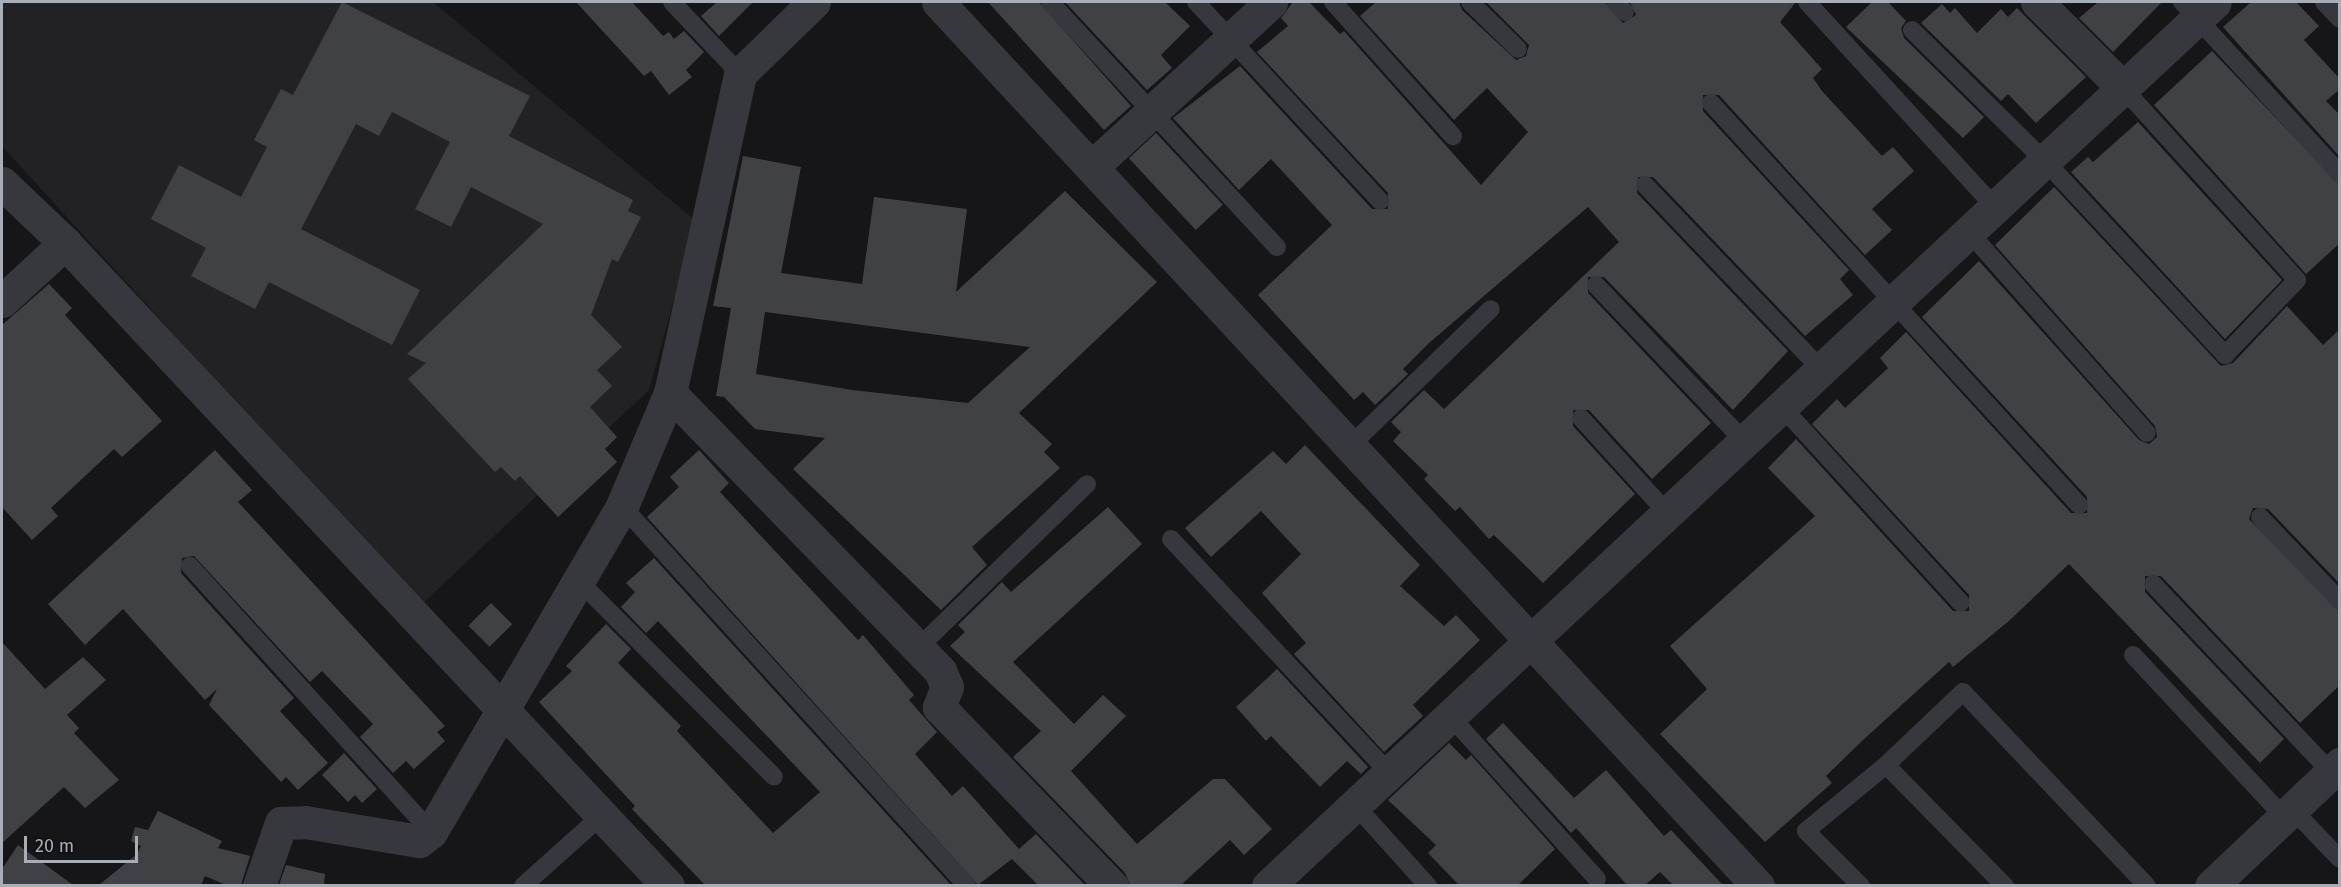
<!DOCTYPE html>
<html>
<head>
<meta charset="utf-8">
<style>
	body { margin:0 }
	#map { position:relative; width:2341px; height:887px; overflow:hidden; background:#161618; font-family:"Fira Sans",sans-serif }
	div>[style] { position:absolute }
	.built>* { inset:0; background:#222225 }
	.building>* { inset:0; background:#404145; transform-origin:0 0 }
	.service>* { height:18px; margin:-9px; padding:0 9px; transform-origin:9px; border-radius:9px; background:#37383d }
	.minor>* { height:33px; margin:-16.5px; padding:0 16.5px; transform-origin:16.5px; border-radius:16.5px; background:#37383d }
	.tertiary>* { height:33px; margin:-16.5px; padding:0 16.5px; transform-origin:16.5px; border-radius:16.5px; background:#37383d }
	span { translate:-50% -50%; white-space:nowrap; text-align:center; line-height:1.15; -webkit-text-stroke:4.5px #111113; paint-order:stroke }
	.frame { position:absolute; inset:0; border:3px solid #a8adb8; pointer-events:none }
	.scale { position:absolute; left:24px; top:836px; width:114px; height:27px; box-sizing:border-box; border:3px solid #a8adb8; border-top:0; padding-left:8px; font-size:18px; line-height:21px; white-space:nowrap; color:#a8adb8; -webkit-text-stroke:4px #111113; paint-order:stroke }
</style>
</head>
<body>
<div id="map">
	<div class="built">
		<i style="clip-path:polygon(2px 2px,433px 2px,696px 221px,649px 390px,421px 605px,2px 146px)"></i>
	</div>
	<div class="building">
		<i style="clip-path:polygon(342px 2px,530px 96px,509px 136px,633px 200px,628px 211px,641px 217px,618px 262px,612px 259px,591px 315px,622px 347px,597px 370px,612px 386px,590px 407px,617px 437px,605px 449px,617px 462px,558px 517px,520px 476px,515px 481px,501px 467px,495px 472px,408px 379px,426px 363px,407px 354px,543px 224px,471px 187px,451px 227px,415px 209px,450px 142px,392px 112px,379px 136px,356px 124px,301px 229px,420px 290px,392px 345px,269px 282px,255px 309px,191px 276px,206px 248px,151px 219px,179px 165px,241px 197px,267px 147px,254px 140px,281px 89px,293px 95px)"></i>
		<i style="clip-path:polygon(576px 2px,632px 2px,663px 36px,669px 32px,674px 39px,684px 31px,704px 52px,686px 70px,692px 77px,669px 95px,651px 71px,644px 76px)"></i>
		<i style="clip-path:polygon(717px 2px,753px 2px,719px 36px,701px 16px)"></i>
		<i style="clip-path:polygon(988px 2px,1039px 2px,1131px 106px,1104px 130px)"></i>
		<i style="clip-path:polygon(1065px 2px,1165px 2px,1190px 26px,1161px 55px,1172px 68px,1147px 90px)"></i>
		<i style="clip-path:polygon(1293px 2px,1309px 2px,1340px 34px,1344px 31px,1481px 185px,1528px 132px,1487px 88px,1454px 120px,1360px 16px,1376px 2px,1459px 2px,1462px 10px,1516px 60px,1526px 56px,1529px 45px,1486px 2px,1604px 2px,1623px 23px,1636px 15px,1630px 2px,1796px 2px,1780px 22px,1822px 69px,1813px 78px,1822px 91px,1882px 156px,1893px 147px,1914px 171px,1872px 209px,1892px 230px,1865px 255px,1719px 95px,1703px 95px,1703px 111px,1849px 270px,1840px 279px,1853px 295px,1805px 336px,1653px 177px,1638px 177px,1637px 193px,1788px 351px,1733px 410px,1604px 277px,1588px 277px,1588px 293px,1711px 423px,1652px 479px,1589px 410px,1573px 410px,1573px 426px,1635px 494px,1543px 583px,1494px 535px,1489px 539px,1460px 507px,1455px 511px,1424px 479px,1428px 475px,1393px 441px,1401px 432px,1391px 422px,1424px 390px,1444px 409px,1619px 242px,1588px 207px,1429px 343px,1403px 369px,1408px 374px,1375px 405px,1363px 392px,1354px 400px,1258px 295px,1332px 225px,1271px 159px,1239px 190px,1173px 118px,1240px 66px,1372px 209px,1388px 209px,1388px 193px,1257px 52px,1288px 26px,1281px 18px)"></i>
		<i style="clip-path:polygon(1872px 2px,1888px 2px,1906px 21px,1901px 28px,1904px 38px,1984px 117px,1963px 138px,1846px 27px)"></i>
		<i style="clip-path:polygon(2098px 2px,2162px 2px,2113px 52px,2079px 18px)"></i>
		<i style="clip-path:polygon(2251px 2px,2296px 2px,2319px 26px,2304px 40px,2340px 79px,2340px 89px,2326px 101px,2340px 115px,2340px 157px,2223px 27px)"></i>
		<i style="clip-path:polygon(1942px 4px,1950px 13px,1955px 8px,1977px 33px,2001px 9px,2008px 17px,2017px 8px,2086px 77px,2036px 123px,2008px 94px,2001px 101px,1921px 23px)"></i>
		<i style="clip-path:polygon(2212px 51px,2340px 185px,2340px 243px,2306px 274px,2154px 105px)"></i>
		<i style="clip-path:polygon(2138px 122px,2282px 280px,2225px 339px,2071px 172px,2088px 157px,2093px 162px)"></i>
		<i style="left:1156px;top:133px;width:98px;height:37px;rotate:47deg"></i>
		<i style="clip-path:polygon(evenodd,743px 156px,801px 167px,781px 273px,862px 284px,874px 197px,967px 209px,956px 292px,1065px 191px,1157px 282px,1019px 413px,1052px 444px,1044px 452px,1060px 468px,972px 547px,987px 565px,941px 610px,793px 469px,825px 438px,755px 429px,724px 397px,716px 396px,731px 308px,713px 306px,743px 156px,765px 312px,938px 335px,1030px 347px,968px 403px,852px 390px,756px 374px,765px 312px)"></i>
		<i style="clip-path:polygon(2054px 187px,2221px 366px,2233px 363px,2287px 306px,2323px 345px,2340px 329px,2340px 584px,2268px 509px,2253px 508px,2249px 519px,2340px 612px,2340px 685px,2300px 723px,2161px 576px,2145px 576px,2145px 592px,2284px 739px,2260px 763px,2069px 564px,2010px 620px,1953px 667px,1949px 662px,1863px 740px,1826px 776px,1832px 783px,1765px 842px,1660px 734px,1707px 689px,1670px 646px,1815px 516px,1768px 468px,1796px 439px,1953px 611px,1969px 611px,1969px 595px,1812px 424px,1837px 399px,1845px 408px,1888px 368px,1880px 358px,1906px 332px,2071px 513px,2087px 513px,2087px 497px,1922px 317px,1979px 261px,2139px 440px,2149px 444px,2157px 437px,2155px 426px,1995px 245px)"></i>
		<i style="clip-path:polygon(49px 284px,72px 308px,65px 315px,162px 421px,122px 457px,114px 449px,51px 508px,58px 516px,32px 540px,2px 507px,2px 325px)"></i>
		<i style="clip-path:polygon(1305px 445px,1420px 565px,1400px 586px,1444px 626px,1456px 615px,1480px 640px,1413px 705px,1423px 716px,1384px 752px,1294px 654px,1306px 643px,1262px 593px,1301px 554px,1261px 511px,1211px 557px,1185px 528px,1273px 451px,1286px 464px)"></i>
		<i style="clip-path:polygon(215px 450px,252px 490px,238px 502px,445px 726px,437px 732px,445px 741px,414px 769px,406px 761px,393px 773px,360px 737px,373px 724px,322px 671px,310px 682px,194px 556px,182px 558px,181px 573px,294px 698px,280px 711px,328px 763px,298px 790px,286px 777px,281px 782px,209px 705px,217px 689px,205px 700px,123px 609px,85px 645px,48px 604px)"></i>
		<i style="clip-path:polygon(699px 450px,729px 483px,720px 492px,858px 640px,863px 635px,914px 695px,909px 700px,937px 732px,915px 754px,952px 796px,963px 786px,1019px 849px,1036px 834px,1085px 885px,1038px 885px,1012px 859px,978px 885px,647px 517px,679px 487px,670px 477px)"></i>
		<i style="clip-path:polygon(1108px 507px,1142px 544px,1013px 662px,1074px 724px,1103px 695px,1126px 716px,1071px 771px,1137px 844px,1213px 779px,1225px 779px,1272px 829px,1244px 855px,1230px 840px,1181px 885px,1130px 885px,1125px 873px,1013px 757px,1041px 731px,950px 646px,965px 632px,958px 625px,1002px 582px,1011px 592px)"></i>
		<i style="clip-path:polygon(654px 558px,951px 885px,705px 885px,632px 809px,635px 806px,539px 702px,572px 671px,566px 666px,606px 624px,631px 649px,618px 663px,681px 726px,677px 731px,773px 833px,820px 792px,658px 621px,646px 633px,621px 607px,635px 592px,626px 583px)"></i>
		<i style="left:491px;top:603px;width:30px;height:32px;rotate:45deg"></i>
		<i style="clip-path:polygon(2px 642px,45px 689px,83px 657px,106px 680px,67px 715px,79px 728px,74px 733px,119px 780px,85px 808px,64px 787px,2px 843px)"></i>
		<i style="clip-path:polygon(1277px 669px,1368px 767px,1361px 774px,1347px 761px,1320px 787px,1271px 736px,1266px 741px,1236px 707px)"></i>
		<i style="clip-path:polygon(1503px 723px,1574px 798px,1606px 770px,1664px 836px,1671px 830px,1723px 885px,1673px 885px,1660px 872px,1645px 885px,1627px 885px,1576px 828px,1571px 833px,1486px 739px)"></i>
		<i style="clip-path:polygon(1449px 743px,1466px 760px,1471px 755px,1555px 849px,1518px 885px,1459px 885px,1428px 853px,1436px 845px,1388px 800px)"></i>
		<i style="clip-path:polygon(344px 753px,377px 789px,362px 803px,355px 795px,348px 802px,322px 775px)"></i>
		<i style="clip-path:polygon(158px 811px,222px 841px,218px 848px,250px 856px,241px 885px,226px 885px,205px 876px,201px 885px,99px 885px,137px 854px,141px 846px,131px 841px,135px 827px,148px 830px)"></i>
		<i style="clip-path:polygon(18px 845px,73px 885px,2px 885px,2px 869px)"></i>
		<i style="clip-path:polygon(286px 865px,325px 874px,324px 885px,279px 885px)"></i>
	</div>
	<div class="service">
		<i style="left:672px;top:2px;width:99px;rotate:46.6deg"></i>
		<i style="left:1050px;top:2px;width:334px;rotate:47.2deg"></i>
		<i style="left:1196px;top:2px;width:271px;rotate:47.2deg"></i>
		<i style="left:1333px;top:2px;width:180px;rotate:48.2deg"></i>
		<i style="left:1470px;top:2px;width:67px;rotate:44.4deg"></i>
		<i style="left:1615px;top:2px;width:14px;rotate:45deg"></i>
		<i style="left:1807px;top:2px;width:278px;rotate:47.5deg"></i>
		<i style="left:2182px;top:2px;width:234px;rotate:47.4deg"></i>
		<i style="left:2324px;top:2px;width:23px;rotate:47deg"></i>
		<i style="left:1912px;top:30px;width:187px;rotate:44.6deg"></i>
		<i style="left:2045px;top:161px;width:265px;rotate:47.1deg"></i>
		<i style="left:2225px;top:355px;width:104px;rotate:-46.2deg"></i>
		<i style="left:2297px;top:280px;width:259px;rotate:-132.2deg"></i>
		<i style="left:1711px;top:103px;width:545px;rotate:47.53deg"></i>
		<i style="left:1645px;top:185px;width:256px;rotate:46.3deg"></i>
		<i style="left:1969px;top:232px;width:268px;rotate:48.5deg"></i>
		<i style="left:1596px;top:285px;width:216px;rotate:46.5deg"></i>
		<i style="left:1782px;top:407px;width:265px;rotate:47.6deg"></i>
		<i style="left:1581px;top:418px;width:130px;rotate:47.8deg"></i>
		<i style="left:1353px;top:443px;width:192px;rotate:-44.2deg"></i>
		<i style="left:622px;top:506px;width:513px;rotate:47.76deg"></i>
		<i style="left:2260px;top:517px;width:116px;rotate:46.4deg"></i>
		<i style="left:1171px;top:539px;width:321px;rotate:47deg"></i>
		<i style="left:190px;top:566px;width:359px;rotate:47.8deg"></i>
		<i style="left:579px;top:581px;width:276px;rotate:45.1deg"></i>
		<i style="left:2153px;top:584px;width:259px;rotate:46.6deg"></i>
		<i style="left:919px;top:647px;width:234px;rotate:-44.1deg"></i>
		<i style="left:2133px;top:655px;width:221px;rotate:47deg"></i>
		<i style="left:1451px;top:717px;width:218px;rotate:48deg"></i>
		<i style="left:1886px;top:765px;width:106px;rotate:-43.5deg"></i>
		<i style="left:1963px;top:692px;width:267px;rotate:46.5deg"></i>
		<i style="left:1356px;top:806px;width:108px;rotate:48deg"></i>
		<i style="left:2292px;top:809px;width:69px;rotate:46.2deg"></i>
		<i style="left:523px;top:886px;width:106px;rotate:-41.9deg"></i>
		<i style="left:1861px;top:886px;width:78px;rotate:-135deg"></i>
		<i style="left:1806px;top:831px;width:104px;rotate:-39.5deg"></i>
		<i style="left:1886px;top:765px;width:170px;rotate:45.5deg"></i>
	</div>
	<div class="minor">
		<i style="left:938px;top:2px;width:1206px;rotate:47.15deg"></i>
		<i style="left:2037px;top:2px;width:122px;rotate:45deg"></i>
		<i style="left:1094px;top:165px;width:241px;rotate:-42.6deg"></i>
		<i style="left:2px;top:183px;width:87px;rotate:43.6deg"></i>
		<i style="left:65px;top:243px;width:882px;rotate:46.84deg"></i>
		<i style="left:2px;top:301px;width:86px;rotate:-42.6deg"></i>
		<i style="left:670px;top:393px;width:388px;rotate:45.8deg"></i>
		<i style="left:940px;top:671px;width:17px;rotate:66deg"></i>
		<i style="left:947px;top:687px;width:22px;rotate:112deg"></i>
		<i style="left:939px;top:707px;width:249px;rotate:46deg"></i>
		<i style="left:259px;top:886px;width:67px;rotate:-70.8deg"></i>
		<i style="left:281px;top:823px;width:24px;rotate:-2deg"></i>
		<i style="left:305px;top:822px;width:116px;rotate:9.5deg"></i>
		<i style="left:419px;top:841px;width:15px;rotate:-37deg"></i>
		<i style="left:431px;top:832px;width:378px;rotate:-59.6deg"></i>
		<i style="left:622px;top:506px;width:123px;rotate:-67deg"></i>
		<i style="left:670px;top:393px;width:327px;rotate:-77.6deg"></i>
		<i style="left:740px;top:74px;width:103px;rotate:-44.2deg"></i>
		<i style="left:1268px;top:886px;width:1295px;rotate:-43.03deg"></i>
	</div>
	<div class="tertiary">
		<i style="left:2211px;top:886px;width:178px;rotate:-43.4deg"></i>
	</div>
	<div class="frame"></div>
	<div class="scale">20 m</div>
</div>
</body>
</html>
